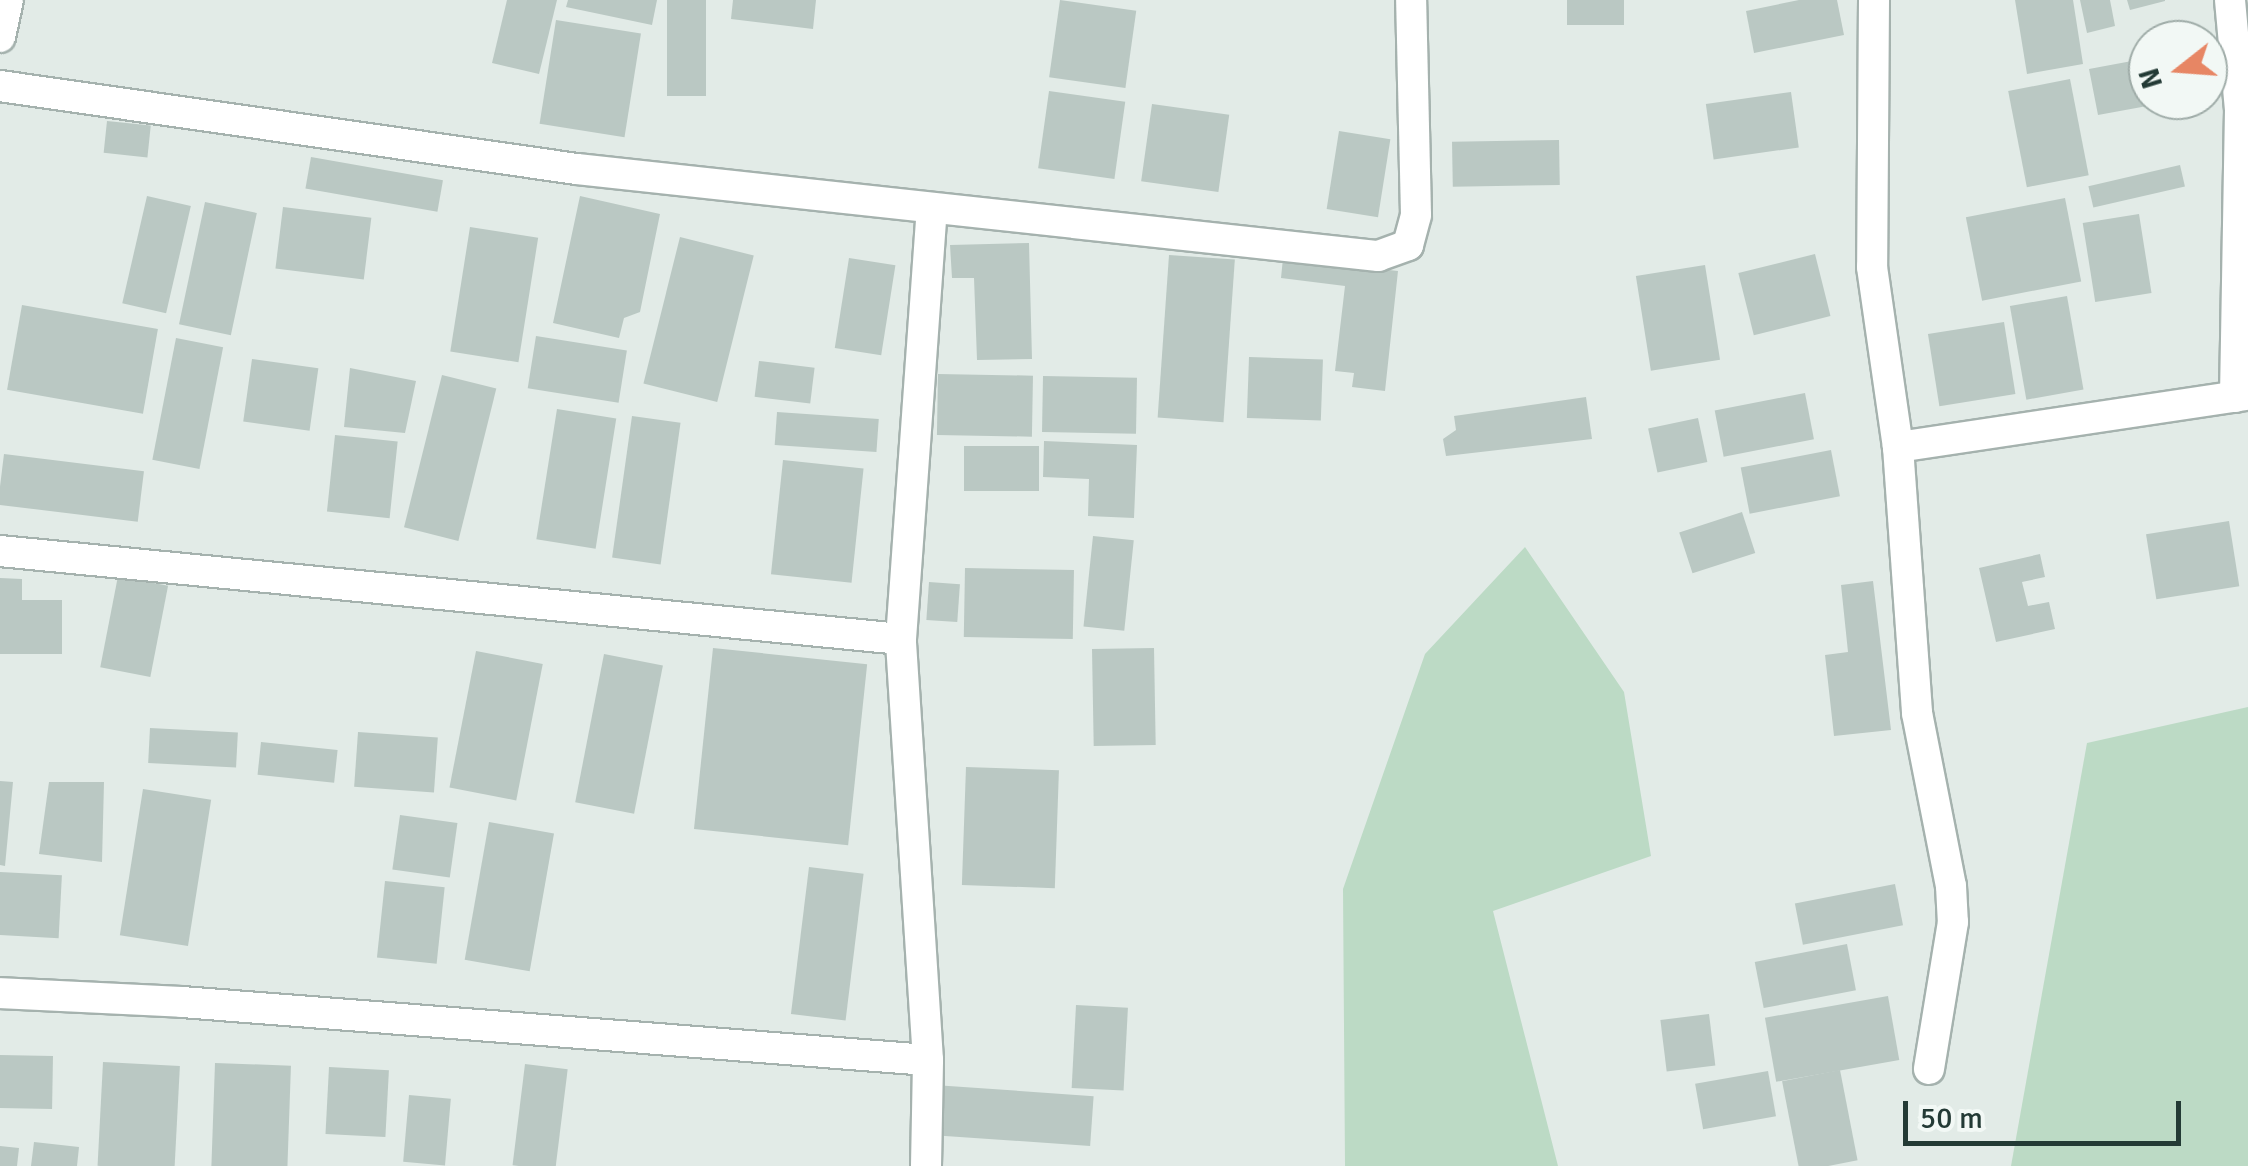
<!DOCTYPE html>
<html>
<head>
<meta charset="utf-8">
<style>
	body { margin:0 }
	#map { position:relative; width:2248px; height:1166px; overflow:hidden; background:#e2ebe7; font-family:Signika,sans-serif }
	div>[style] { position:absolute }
	.green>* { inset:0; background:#bcdac5 }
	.building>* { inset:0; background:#bac8c3; transform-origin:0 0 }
	.roads { filter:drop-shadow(2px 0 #a5b2ae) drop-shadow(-2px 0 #a5b2ae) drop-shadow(0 2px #a5b2ae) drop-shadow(0 -2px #a5b2ae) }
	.minor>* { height:30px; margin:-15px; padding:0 15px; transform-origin:15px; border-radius:15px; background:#fff }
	span { translate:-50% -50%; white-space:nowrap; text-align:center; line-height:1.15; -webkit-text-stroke:10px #f2f8f5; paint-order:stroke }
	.north { position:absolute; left:2128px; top:20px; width:100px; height:100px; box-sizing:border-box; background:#f2f8f5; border:2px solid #9faca8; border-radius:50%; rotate:253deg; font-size:28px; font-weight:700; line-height:40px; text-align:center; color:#233a35 }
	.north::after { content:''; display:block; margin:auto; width:35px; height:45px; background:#e78664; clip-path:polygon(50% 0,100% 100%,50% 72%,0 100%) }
	.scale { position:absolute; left:1903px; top:1101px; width:278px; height:45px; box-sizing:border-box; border:5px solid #233a35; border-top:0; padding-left:12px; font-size:30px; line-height:35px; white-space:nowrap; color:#233a35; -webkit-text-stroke:8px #f2f8f5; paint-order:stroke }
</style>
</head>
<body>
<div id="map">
	<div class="green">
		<i style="clip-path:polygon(1525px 547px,1624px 692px,1651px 856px,1493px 911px,1558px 1166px,1345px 1166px,1343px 889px,1425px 654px)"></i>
		<i style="clip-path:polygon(2248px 707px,2248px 1166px,2011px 1166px,2087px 743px)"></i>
	</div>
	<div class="building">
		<i style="clip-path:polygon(507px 0,557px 0,539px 74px,492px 63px)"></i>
		<i style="clip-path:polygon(568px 0,657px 0,652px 25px,566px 7px)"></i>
		<i style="left:667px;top:0;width:39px;height:96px"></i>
		<i style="clip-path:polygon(733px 0,816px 0,813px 29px,731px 19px)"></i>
		<i style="left:1060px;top:0;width:77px;height:78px;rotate:8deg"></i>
		<i style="left:1567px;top:0;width:57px;height:25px"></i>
		<i style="clip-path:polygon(1799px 0,1837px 0,1844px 35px,1754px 53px,1746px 11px)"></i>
		<i style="clip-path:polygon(2015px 0,2073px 0,2083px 64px,2027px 74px)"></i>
		<i style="clip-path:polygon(2080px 0,2110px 0,2115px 26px,2087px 33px)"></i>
		<i style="clip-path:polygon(2127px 0,2165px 0,2165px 1px,2130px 10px)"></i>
		<i style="left:556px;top:20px;width:86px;height:105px;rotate:9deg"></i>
		<i style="clip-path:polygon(2148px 58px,2148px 100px,2169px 102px,2098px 115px,2089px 69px)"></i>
		<i style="left:2070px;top:79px;width:98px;height:63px;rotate:79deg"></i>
		<i style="left:1049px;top:91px;width:77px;height:78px;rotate:8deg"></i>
		<i style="left:1791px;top:92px;width:56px;height:86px;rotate:82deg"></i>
		<i style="left:1152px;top:104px;width:78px;height:78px;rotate:8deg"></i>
		<i style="left:107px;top:121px;width:44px;height:32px;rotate:6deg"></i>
		<i style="left:1339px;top:131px;width:52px;height:79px;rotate:9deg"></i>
		<i style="left:1559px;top:140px;width:45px;height:107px;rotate:89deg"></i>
		<i style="left:311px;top:157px;width:134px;height:32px;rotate:10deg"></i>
		<i style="left:2180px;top:165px;width:22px;height:94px;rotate:77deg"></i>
		<i style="left:147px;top:196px;width:45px;height:110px;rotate:13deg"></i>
		<i style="clip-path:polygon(580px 196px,660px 214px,640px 312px,624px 318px,619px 338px,553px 323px)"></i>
		<i style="left:2065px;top:198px;width:85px;height:101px;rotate:79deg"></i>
		<i style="left:205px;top:202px;width:53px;height:125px;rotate:12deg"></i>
		<i style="left:283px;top:207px;width:89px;height:62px;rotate:7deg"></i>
		<i style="left:2139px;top:214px;width:80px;height:57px;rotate:81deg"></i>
		<i style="left:470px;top:227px;width:69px;height:126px;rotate:9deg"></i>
		<i style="left:680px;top:237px;width:76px;height:151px;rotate:14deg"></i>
		<i style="clip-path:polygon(1029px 243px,1032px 359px,977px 360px,974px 278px,952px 278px,950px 245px)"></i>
		<i style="left:1815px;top:254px;width:64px;height:79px;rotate:76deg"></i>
		<i style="left:1169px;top:255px;width:66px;height:163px;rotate:4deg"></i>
		<i style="left:849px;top:258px;width:47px;height:91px;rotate:9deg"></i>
		<i style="clip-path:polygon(1283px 258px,1398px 271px,1385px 391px,1352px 387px,1354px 373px,1335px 371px,1345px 286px,1281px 278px)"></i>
		<i style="left:1705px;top:265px;width:96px;height:70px;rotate:81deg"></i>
		<i style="left:2067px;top:296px;width:95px;height:58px;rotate:80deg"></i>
		<i style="left:22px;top:305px;width:138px;height:86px;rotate:10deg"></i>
		<i style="left:2004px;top:322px;width:73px;height:77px;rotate:81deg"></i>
		<i style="left:536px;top:336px;width:92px;height:53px;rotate:9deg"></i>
		<i style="left:176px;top:338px;width:48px;height:124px;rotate:11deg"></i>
		<i style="left:1249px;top:357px;width:74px;height:61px;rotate:2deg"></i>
		<i style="left:252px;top:359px;width:67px;height:63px;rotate:8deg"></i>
		<i style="left:759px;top:361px;width:56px;height:36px;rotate:7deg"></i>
		<i style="clip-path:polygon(350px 368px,416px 381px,405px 433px,344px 427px)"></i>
		<i style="left:938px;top:374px;width:95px;height:61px;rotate:1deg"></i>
		<i style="left:442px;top:375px;width:56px;height:157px;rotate:14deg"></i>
		<i style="left:1043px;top:376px;width:94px;height:56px;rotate:1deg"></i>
		<i style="left:1805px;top:393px;width:47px;height:92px;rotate:79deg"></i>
		<i style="clip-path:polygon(1586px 397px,1592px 439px,1446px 456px,1443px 439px,1456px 430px,1454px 416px)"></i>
		<i style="left:557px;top:409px;width:60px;height:132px;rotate:9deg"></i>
		<i style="left:777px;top:412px;width:102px;height:33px;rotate:4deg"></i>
		<i style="left:632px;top:416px;width:49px;height:143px;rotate:8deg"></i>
		<i style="left:1698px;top:418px;width:45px;height:51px;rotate:78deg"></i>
		<i style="left:335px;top:435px;width:63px;height:77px;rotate:6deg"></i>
		<i style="clip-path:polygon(1044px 441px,1137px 445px,1134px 518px,1088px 516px,1089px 479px,1043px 477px)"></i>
		<i style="left:964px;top:446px;width:75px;height:45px"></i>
		<i style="left:1831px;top:450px;width:47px;height:92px;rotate:79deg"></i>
		<i style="left:4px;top:454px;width:141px;height:51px;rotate:7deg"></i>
		<i style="left:783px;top:460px;width:81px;height:115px;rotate:6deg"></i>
		<i style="left:1742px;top:512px;width:43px;height:66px;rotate:72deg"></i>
		<i style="left:2229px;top:521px;width:66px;height:84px;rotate:81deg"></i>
		<i style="left:1093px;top:536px;width:41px;height:91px;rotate:6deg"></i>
		<i style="clip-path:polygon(2040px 554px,2045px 577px,2022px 582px,2028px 606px,2049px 602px,2055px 629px,1996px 642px,1979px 568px)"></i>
		<i style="left:965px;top:568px;width:109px;height:69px;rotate:1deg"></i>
		<i style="left:118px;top:576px;width:51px;height:93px;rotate:11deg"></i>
		<i style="clip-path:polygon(0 578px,22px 579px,22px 600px,62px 600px,62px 654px,0 654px)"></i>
		<i style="clip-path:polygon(1873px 581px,1891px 730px,1834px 736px,1825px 655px,1848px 652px,1841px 585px)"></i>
		<i style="left:929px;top:582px;width:31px;height:38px;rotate:4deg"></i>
		<i style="left:713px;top:648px;width:155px;height:182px;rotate:6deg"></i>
		<i style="left:1154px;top:648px;width:97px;height:62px;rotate:89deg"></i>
		<i style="left:476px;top:651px;width:68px;height:139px;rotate:11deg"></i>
		<i style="left:604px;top:654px;width:60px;height:151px;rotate:11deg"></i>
		<i style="left:150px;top:728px;width:88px;height:35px;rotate:3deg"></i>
		<i style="left:358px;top:732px;width:80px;height:55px;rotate:4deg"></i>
		<i style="left:261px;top:742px;width:77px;height:33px;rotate:6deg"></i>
		<i style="left:966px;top:767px;width:93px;height:118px;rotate:2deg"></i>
		<i style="clip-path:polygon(0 781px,13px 782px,5px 866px,0 865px)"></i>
		<i style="clip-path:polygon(49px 782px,104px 782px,102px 862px,39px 854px)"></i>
		<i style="left:143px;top:789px;width:69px;height:148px;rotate:9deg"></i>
		<i style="left:400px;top:815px;width:58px;height:55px;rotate:8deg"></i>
		<i style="left:489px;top:822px;width:66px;height:140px;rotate:10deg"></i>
		<i style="left:809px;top:867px;width:55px;height:148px;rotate:7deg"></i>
		<i style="left:0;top:872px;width:62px;height:63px;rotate:3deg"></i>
		<i style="left:385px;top:881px;width:60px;height:77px;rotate:6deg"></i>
		<i style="left:1895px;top:884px;width:42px;height:102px;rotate:79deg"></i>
		<i style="left:1847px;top:944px;width:47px;height:94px;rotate:79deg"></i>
		<i style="left:1888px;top:996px;width:65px;height:125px;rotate:80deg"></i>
		<i style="left:1076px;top:1005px;width:52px;height:83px;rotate:3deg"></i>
		<i style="left:1709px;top:1014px;width:52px;height:49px;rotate:83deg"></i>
		<i style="left:0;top:1055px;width:53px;height:53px;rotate:1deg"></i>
		<i style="left:103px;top:1062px;width:77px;height:104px;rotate:3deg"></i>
		<i style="left:215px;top:1063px;width:76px;height:103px;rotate:2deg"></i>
		<i style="left:525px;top:1064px;width:43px;height:102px;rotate:7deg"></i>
		<i style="left:329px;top:1067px;width:60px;height:67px;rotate:3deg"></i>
		<i style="left:1840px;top:1070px;width:92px;height:59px;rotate:79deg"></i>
		<i style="left:1768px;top:1071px;width:46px;height:74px;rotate:80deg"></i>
		<i style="left:934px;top:1085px;width:160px;height:50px;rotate:4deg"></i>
		<i style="left:409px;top:1095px;width:42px;height:67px;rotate:5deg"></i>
		<i style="clip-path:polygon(34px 1142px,79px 1147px,77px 1166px,31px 1166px)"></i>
		<i style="clip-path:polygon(0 1146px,19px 1148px,17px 1166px,0 1166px)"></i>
	</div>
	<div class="roads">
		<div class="minor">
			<i style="left:1874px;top:0;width:267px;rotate:90.4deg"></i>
			<i style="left:1872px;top:267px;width:182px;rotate:81.8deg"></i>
			<i style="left:1898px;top:447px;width:267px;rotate:85.9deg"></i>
			<i style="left:1917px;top:713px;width:176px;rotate:78.9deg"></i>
			<i style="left:1951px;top:886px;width:36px;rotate:87deg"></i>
			<i style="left:1953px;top:922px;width:149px;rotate:99.3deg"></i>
			<i style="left:2230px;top:0;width:110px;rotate:84.8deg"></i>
			<i style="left:2240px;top:110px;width:287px;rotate:91deg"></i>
			<i style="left:0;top:37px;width:38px;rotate:-78deg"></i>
			<i style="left:0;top:86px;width:583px;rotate:8.19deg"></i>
			<i style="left:577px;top:169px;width:806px;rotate:6.2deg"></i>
			<i style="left:1378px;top:256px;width:32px;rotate:-20deg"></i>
			<i style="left:1408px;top:245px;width:31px;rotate:-75deg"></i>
			<i style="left:1416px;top:215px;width:215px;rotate:-91.3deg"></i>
			<i style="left:1898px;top:447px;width:354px;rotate:-8.5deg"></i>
			<i style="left:0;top:551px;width:905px;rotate:5.58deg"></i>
			<i style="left:0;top:993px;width:182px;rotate:2.8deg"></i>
			<i style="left:182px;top:1002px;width:748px;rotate:4.45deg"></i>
			<i style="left:926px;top:1166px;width:106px;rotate:-88.9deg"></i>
			<i style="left:928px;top:1060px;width:422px;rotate:-93.7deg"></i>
			<i style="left:901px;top:639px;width:431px;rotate:-85.9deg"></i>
		</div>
	</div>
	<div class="north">N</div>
	<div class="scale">50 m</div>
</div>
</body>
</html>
